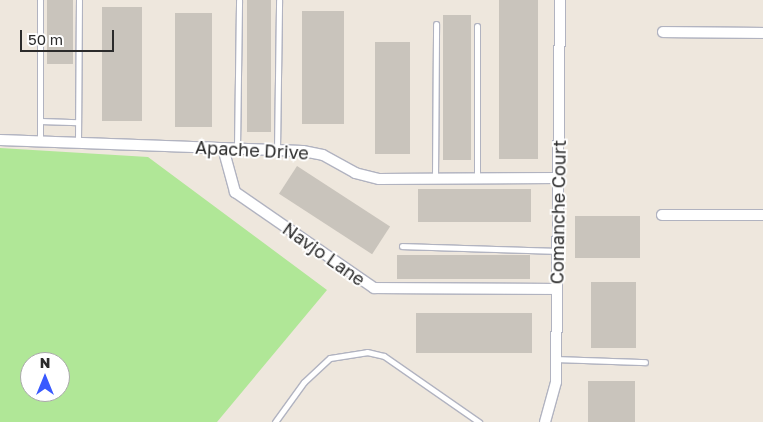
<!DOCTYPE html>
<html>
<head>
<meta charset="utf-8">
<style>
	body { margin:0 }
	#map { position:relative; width:763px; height:422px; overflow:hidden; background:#eee7dd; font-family:"Golos Text",sans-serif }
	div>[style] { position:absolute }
	.green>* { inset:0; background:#b0e797 }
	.building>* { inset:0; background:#c9c4bc; transform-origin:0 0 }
	.roads { filter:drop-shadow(1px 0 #b1b3c0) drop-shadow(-1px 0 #b1b3c0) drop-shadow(0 1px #b1b3c0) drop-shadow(0 -1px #b1b3c0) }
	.service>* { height:5px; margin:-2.5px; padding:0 2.5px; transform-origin:2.5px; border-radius:2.5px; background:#fff }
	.minor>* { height:10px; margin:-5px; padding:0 5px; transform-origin:5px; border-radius:5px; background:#fff }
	span { translate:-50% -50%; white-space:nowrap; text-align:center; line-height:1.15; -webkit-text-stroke:4px #fff; paint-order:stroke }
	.street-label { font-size:18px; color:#2b2b2b }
	.north { position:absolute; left:20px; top:352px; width:50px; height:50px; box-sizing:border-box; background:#fff; border:1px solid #aaa; border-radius:50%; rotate:0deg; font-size:14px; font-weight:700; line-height:20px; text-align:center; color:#2b2b2b }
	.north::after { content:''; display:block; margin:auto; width:18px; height:22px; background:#3959ff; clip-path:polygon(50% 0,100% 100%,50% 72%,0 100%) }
	.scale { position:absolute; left:20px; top:30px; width:94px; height:22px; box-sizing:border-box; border:2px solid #2b2b2b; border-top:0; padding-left:6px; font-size:15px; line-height:18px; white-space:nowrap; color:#2b2b2b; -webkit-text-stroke:4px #fff; paint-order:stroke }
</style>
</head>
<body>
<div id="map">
	<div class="green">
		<i style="clip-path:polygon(evenodd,0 148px,148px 157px,327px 290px,217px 422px,0 422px,0 148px,30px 362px,60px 362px,60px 392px,30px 392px,30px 362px)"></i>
	</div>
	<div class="building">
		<i style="left:47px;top:0;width:26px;height:64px"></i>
		<i style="left:247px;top:0;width:24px;height:132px"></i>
		<i style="left:499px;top:0;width:39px;height:159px"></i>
		<i style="left:102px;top:7px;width:40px;height:114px"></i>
		<i style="left:302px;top:11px;width:42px;height:113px"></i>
		<i style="left:175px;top:13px;width:37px;height:114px"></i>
		<i style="left:443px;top:15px;width:28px;height:145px"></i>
		<i style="left:375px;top:42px;width:35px;height:112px"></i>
		<i style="left:297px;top:166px;width:111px;height:33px;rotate:33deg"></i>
		<i style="left:418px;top:189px;width:113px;height:33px"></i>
		<i style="left:575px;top:216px;width:65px;height:42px"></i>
		<i style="left:397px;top:255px;width:133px;height:24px"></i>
		<i style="left:591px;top:282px;width:45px;height:66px"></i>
		<i style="left:416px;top:313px;width:116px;height:40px"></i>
		<i style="left:588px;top:381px;width:47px;height:41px"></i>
	</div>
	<div class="roads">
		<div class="service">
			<i style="left:477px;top:26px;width:152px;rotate:90deg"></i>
			<i style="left:40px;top:121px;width:38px;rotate:2deg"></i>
			<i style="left:40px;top:141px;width:141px;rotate:-90deg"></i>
			<i style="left:78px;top:142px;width:142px;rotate:-89.6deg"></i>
			<i style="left:237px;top:148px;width:148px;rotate:-89.2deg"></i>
			<i style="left:277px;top:150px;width:150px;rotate:-89.2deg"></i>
			<i style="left:435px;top:179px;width:155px;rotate:-89.6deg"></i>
			<i style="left:402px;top:246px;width:155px;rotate:1.8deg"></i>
			<i style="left:557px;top:359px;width:88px;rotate:2deg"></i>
			<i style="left:275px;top:422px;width:49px;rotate:-54.1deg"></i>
			<i style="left:304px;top:382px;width:35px;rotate:-43deg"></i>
			<i style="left:330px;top:358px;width:37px;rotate:-9deg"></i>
			<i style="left:367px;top:352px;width:17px;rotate:13deg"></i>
			<i style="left:384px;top:356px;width:116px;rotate:34.8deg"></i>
		</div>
		<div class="minor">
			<i style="left:663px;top:32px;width:100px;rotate:0.6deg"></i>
			<i style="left:0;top:140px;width:303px;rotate:2.1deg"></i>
			<i style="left:303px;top:151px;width:20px;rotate:11deg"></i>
			<i style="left:323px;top:155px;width:37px;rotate:29deg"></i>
			<i style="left:355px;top:173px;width:25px;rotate:14deg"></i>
			<i style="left:379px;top:179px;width:180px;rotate:-0.3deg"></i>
			<i style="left:223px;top:148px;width:46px;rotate:74.7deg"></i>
			<i style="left:235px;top:192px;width:169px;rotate:34.6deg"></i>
			<i style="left:374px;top:288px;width:183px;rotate:0.3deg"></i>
			<i style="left:662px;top:215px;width:101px"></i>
			<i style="left:545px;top:422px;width:41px;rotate:-74.6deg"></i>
			<i style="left:556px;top:382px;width:382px;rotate:-89.4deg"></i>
		</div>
	</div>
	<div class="street-label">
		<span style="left:252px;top:150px;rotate:3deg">Apache Drive</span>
		<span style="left:558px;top:212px;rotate:-89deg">Comanche Court</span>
		<span style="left:324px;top:254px;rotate:35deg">Navjo Lane</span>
	</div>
	<div class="north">N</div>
	<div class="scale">50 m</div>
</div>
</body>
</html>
